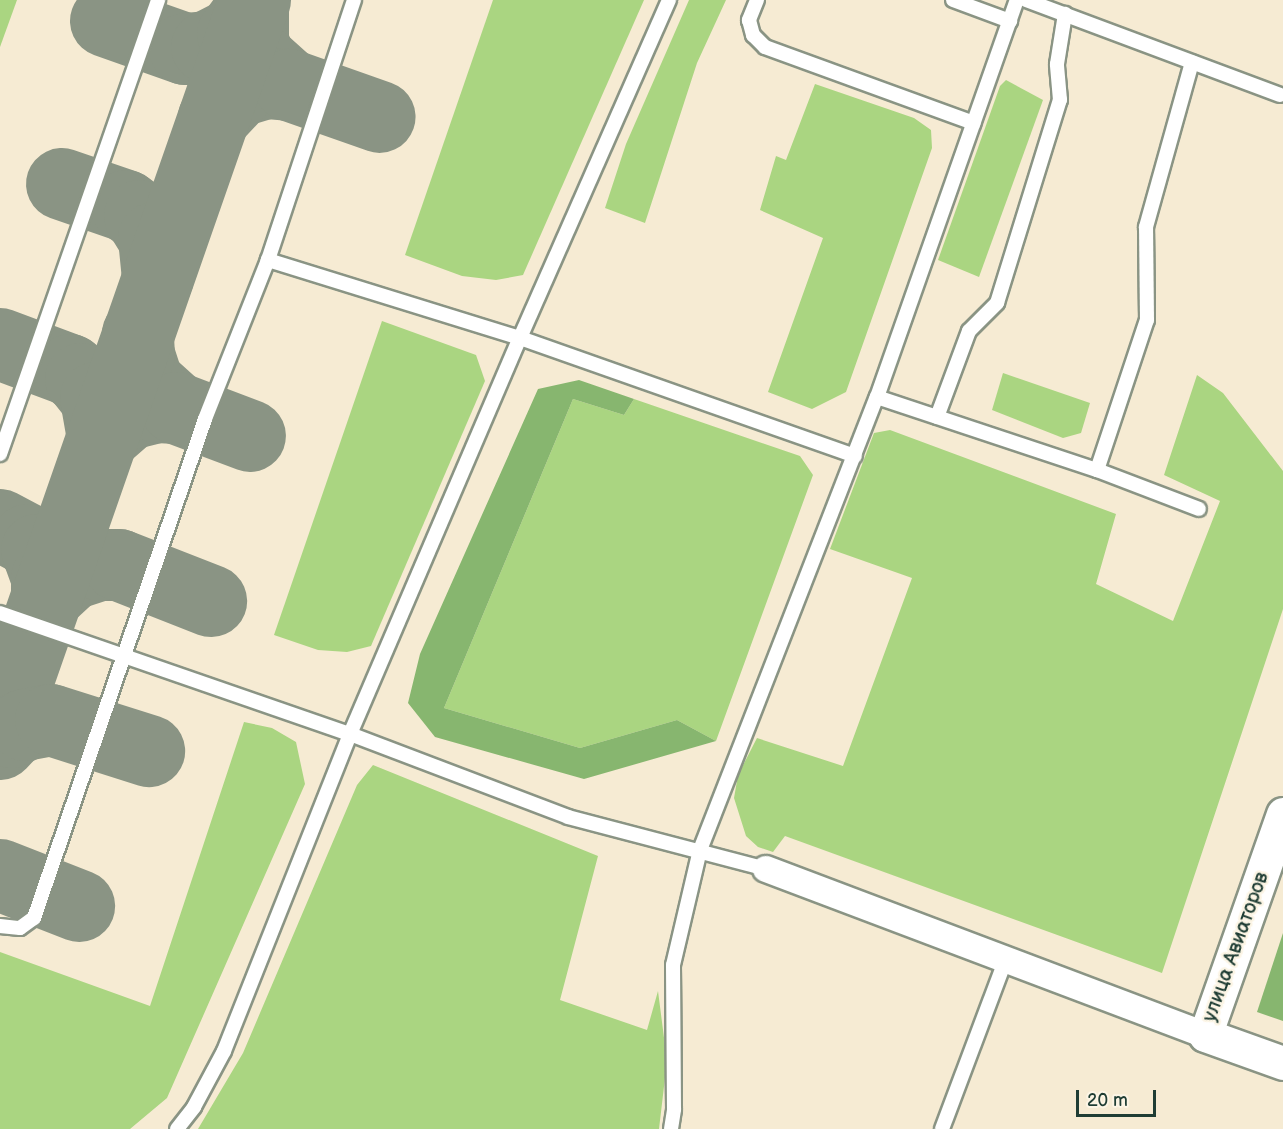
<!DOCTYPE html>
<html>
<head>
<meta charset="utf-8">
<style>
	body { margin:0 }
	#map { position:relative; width:1283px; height:1129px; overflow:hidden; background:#f6ebd3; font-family:"Balsamiq Sans",sans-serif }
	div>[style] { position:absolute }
	.green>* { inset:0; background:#aad581 }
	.forest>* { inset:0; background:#87b66f }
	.taxiway>* { height:72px; margin:-36px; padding:0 36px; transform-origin:36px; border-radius:36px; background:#8a9484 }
	.roads { filter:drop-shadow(2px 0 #8a9484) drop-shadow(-2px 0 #8a9484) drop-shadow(0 2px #8a9484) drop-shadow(0 -2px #8a9484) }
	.service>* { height:14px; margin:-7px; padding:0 7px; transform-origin:7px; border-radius:7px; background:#fff }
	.minor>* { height:26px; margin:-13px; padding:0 13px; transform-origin:13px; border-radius:13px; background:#fff }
	.secondary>* { height:33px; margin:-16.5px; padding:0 16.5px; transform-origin:16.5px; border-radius:16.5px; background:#fff }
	span { translate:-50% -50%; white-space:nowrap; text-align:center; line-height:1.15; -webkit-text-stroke:5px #fcf5e5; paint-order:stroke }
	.street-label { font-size:20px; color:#1f3d34 }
	.scale { position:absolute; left:1076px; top:1090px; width:80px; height:27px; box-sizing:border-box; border:3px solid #1f3d34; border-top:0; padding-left:8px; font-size:18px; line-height:21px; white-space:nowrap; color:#1f3d34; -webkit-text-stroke:4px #fcf5e5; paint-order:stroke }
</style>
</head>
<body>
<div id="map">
	<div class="green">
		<i style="clip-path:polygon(0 0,17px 0,0 47px)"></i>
		<i style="clip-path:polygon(493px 0,644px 0,523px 275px,496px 280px,462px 276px,405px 255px)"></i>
		<i style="clip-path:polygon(689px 0,726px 0,697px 63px,645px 223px,605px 208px,626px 144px)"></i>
		<i style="clip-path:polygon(1006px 80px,1043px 100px,979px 277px,938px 260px,1000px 86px)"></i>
		<i style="clip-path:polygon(815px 84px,914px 118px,931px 130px,932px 148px,846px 392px,812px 409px,768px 392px,823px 238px,760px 210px,776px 156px,786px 160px)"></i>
		<i style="clip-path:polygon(382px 321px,476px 355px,485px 381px,371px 646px,347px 652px,318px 650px,274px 635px)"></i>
		<i style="clip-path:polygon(1003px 373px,1090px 403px,1081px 433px,1063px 438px,992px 410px)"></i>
		<i style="clip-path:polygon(1197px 375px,1223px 393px,1283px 471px,1283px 609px,1162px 973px,785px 836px,773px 852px,758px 847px,746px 836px,734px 798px,738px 775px,757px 738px,843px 766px,912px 578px,830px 549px,874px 433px,890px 430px,1116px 514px,1096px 584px,1173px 621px,1220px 501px,1164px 475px)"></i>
		<i style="clip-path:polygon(573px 399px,624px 415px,634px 399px,800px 456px,813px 475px,716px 741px,677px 720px,580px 748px,444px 708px)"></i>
		<i style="clip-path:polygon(244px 722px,272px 728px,296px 742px,305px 784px,167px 1098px,130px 1129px,0 1129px,0 952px,150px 1006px)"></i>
		<i style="clip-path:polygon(373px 765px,598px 856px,560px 1000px,647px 1030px,658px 991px,667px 1061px,659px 1129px,198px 1129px,243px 1053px,357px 785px)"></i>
	</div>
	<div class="forest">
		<i style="clip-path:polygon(579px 380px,634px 399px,624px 415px,573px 399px,444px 708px,580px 748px,677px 720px,716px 741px,584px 779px,435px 737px,408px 703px,420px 654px,538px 389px)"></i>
		<i style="clip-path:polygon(1283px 933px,1283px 1021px,1257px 1012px)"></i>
	</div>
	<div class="taxiway">
		<i style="left:106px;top:21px;width:84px;rotate:19.5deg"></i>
		<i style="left:185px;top:49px;width:22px;rotate:-5deg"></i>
		<i style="left:207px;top:47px;width:29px;rotate:-27deg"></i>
		<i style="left:233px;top:34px;width:34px;rotate:-54deg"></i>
		<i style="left:253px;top:6px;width:37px;rotate:90deg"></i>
		<i style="left:253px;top:43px;width:17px;rotate:66deg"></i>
		<i style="left:260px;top:59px;width:39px;rotate:42deg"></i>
		<i style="left:289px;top:85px;width:23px;rotate:-175deg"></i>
		<i style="left:266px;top:83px;width:28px;rotate:163deg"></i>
		<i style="left:239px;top:91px;width:37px;rotate:133deg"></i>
		<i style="left:289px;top:85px;width:96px;rotate:19.4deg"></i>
		<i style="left:62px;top:184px;width:68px;rotate:19deg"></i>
		<i style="left:126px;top:206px;width:17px;rotate:36deg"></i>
		<i style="left:140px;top:216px;width:26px;rotate:58deg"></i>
		<i style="left:154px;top:238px;width:40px;rotate:84.3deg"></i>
		<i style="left:0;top:344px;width:75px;rotate:20.4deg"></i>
		<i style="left:70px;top:370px;width:14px;rotate:39deg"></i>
		<i style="left:81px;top:379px;width:24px;rotate:52deg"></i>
		<i style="left:96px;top:398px;width:40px;rotate:80deg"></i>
		<i style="left:103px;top:437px;width:35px;rotate:-41deg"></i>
		<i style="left:129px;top:414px;width:30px;rotate:-14deg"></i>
		<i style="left:158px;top:407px;width:18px;rotate:3deg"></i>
		<i style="left:176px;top:408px;width:38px;rotate:-138deg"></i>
		<i style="left:148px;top:383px;width:28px;rotate:-108deg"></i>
		<i style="left:139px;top:356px;width:22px;rotate:-93deg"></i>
		<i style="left:176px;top:408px;width:79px;rotate:20.7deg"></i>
		<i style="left:0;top:525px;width:32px;rotate:28deg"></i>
		<i style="left:28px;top:540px;width:13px;rotate:48deg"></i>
		<i style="left:37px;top:550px;width:30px;rotate:70deg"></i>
		<i style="left:47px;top:578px;width:19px;rotate:90deg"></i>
		<i style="left:47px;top:597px;width:34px;rotate:-43deg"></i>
		<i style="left:72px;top:574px;width:29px;rotate:-18deg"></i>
		<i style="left:100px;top:565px;width:19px"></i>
		<i style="left:119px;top:565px;width:99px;rotate:21.4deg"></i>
		<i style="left:0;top:732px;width:775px;rotate:-70.79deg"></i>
		<i style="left:0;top:744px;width:16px;rotate:-47deg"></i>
		<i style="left:11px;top:732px;width:16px;rotate:-27deg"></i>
		<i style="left:25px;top:725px;width:26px;rotate:-11deg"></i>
		<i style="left:51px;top:720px;width:103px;rotate:17.6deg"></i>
		<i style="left:0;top:875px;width:85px;rotate:21.4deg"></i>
	</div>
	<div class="roads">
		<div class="service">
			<i style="left:669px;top:0;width:369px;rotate:113.8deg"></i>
			<i style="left:520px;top:338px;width:355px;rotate:19.4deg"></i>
			<i style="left:757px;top:0;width:22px;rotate:112deg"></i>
			<i style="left:749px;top:20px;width:16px;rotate:75deg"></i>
			<i style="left:753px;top:35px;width:17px;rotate:45deg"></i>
			<i style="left:765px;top:47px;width:222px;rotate:20deg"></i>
			<i style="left:953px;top:0;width:61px;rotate:20.2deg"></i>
			<i style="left:1026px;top:0;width:271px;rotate:20.5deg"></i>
			<i style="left:877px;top:397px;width:232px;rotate:18.4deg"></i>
			<i style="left:1097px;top:470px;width:158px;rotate:-71.6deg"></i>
			<i style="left:1147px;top:320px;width:93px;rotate:-90.6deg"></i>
			<i style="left:1146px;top:227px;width:171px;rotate:-74.4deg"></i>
			<i style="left:937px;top:417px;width:92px;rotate:-69.6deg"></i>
			<i style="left:969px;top:331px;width:40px;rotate:-45deg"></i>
			<i style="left:997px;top:303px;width:213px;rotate:-72.8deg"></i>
			<i style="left:1060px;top:100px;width:36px;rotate:-95deg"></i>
			<i style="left:1057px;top:64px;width:51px;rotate:-80.9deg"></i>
			<i style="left:0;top:454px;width:481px;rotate:-70.8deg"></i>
			<i style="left:1097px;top:470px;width:109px;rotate:20.9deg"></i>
			<i style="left:0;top:613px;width:370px;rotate:19.1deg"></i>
			<i style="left:350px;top:734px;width:233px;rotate:20.8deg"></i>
			<i style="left:568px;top:817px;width:205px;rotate:14.7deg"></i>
			<i style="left:0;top:926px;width:20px;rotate:6deg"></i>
			<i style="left:20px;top:928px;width:17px;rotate:-36deg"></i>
			<i style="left:34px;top:918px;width:527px;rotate:-71.08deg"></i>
			<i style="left:205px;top:419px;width:171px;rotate:-68.4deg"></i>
			<i style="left:268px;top:260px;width:274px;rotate:-71.7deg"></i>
			<i style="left:177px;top:1129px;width:28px;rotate:-52deg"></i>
			<i style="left:194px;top:1107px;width:64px;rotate:-61.8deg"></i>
			<i style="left:224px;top:1051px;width:341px;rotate:-68.3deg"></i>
			<i style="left:350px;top:734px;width:431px;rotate:-66.8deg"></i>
			<i style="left:520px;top:338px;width:264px;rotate:-162.8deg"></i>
			<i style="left:671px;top:1129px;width:20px;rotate:-81deg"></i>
			<i style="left:674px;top:1109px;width:144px;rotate:-90.4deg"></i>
			<i style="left:673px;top:965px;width:118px;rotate:-76.8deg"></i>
			<i style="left:700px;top:850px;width:486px;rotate:-68.7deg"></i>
			<i style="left:877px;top:397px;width:421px;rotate:-70.6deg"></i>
			<i style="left:942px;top:1129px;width:182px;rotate:-69.4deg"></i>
		</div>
		<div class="minor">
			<i style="left:766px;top:869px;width:469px;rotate:20.7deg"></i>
		</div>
		<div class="secondary">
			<i style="left:1283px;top:814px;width:234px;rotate:109.4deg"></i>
			<i style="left:1205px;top:1035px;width:83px;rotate:19.7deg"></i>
		</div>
	</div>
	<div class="street-label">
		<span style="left:1236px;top:947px;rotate:-70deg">улица Авиаторов</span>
	</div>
	<div class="scale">20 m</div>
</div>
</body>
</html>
